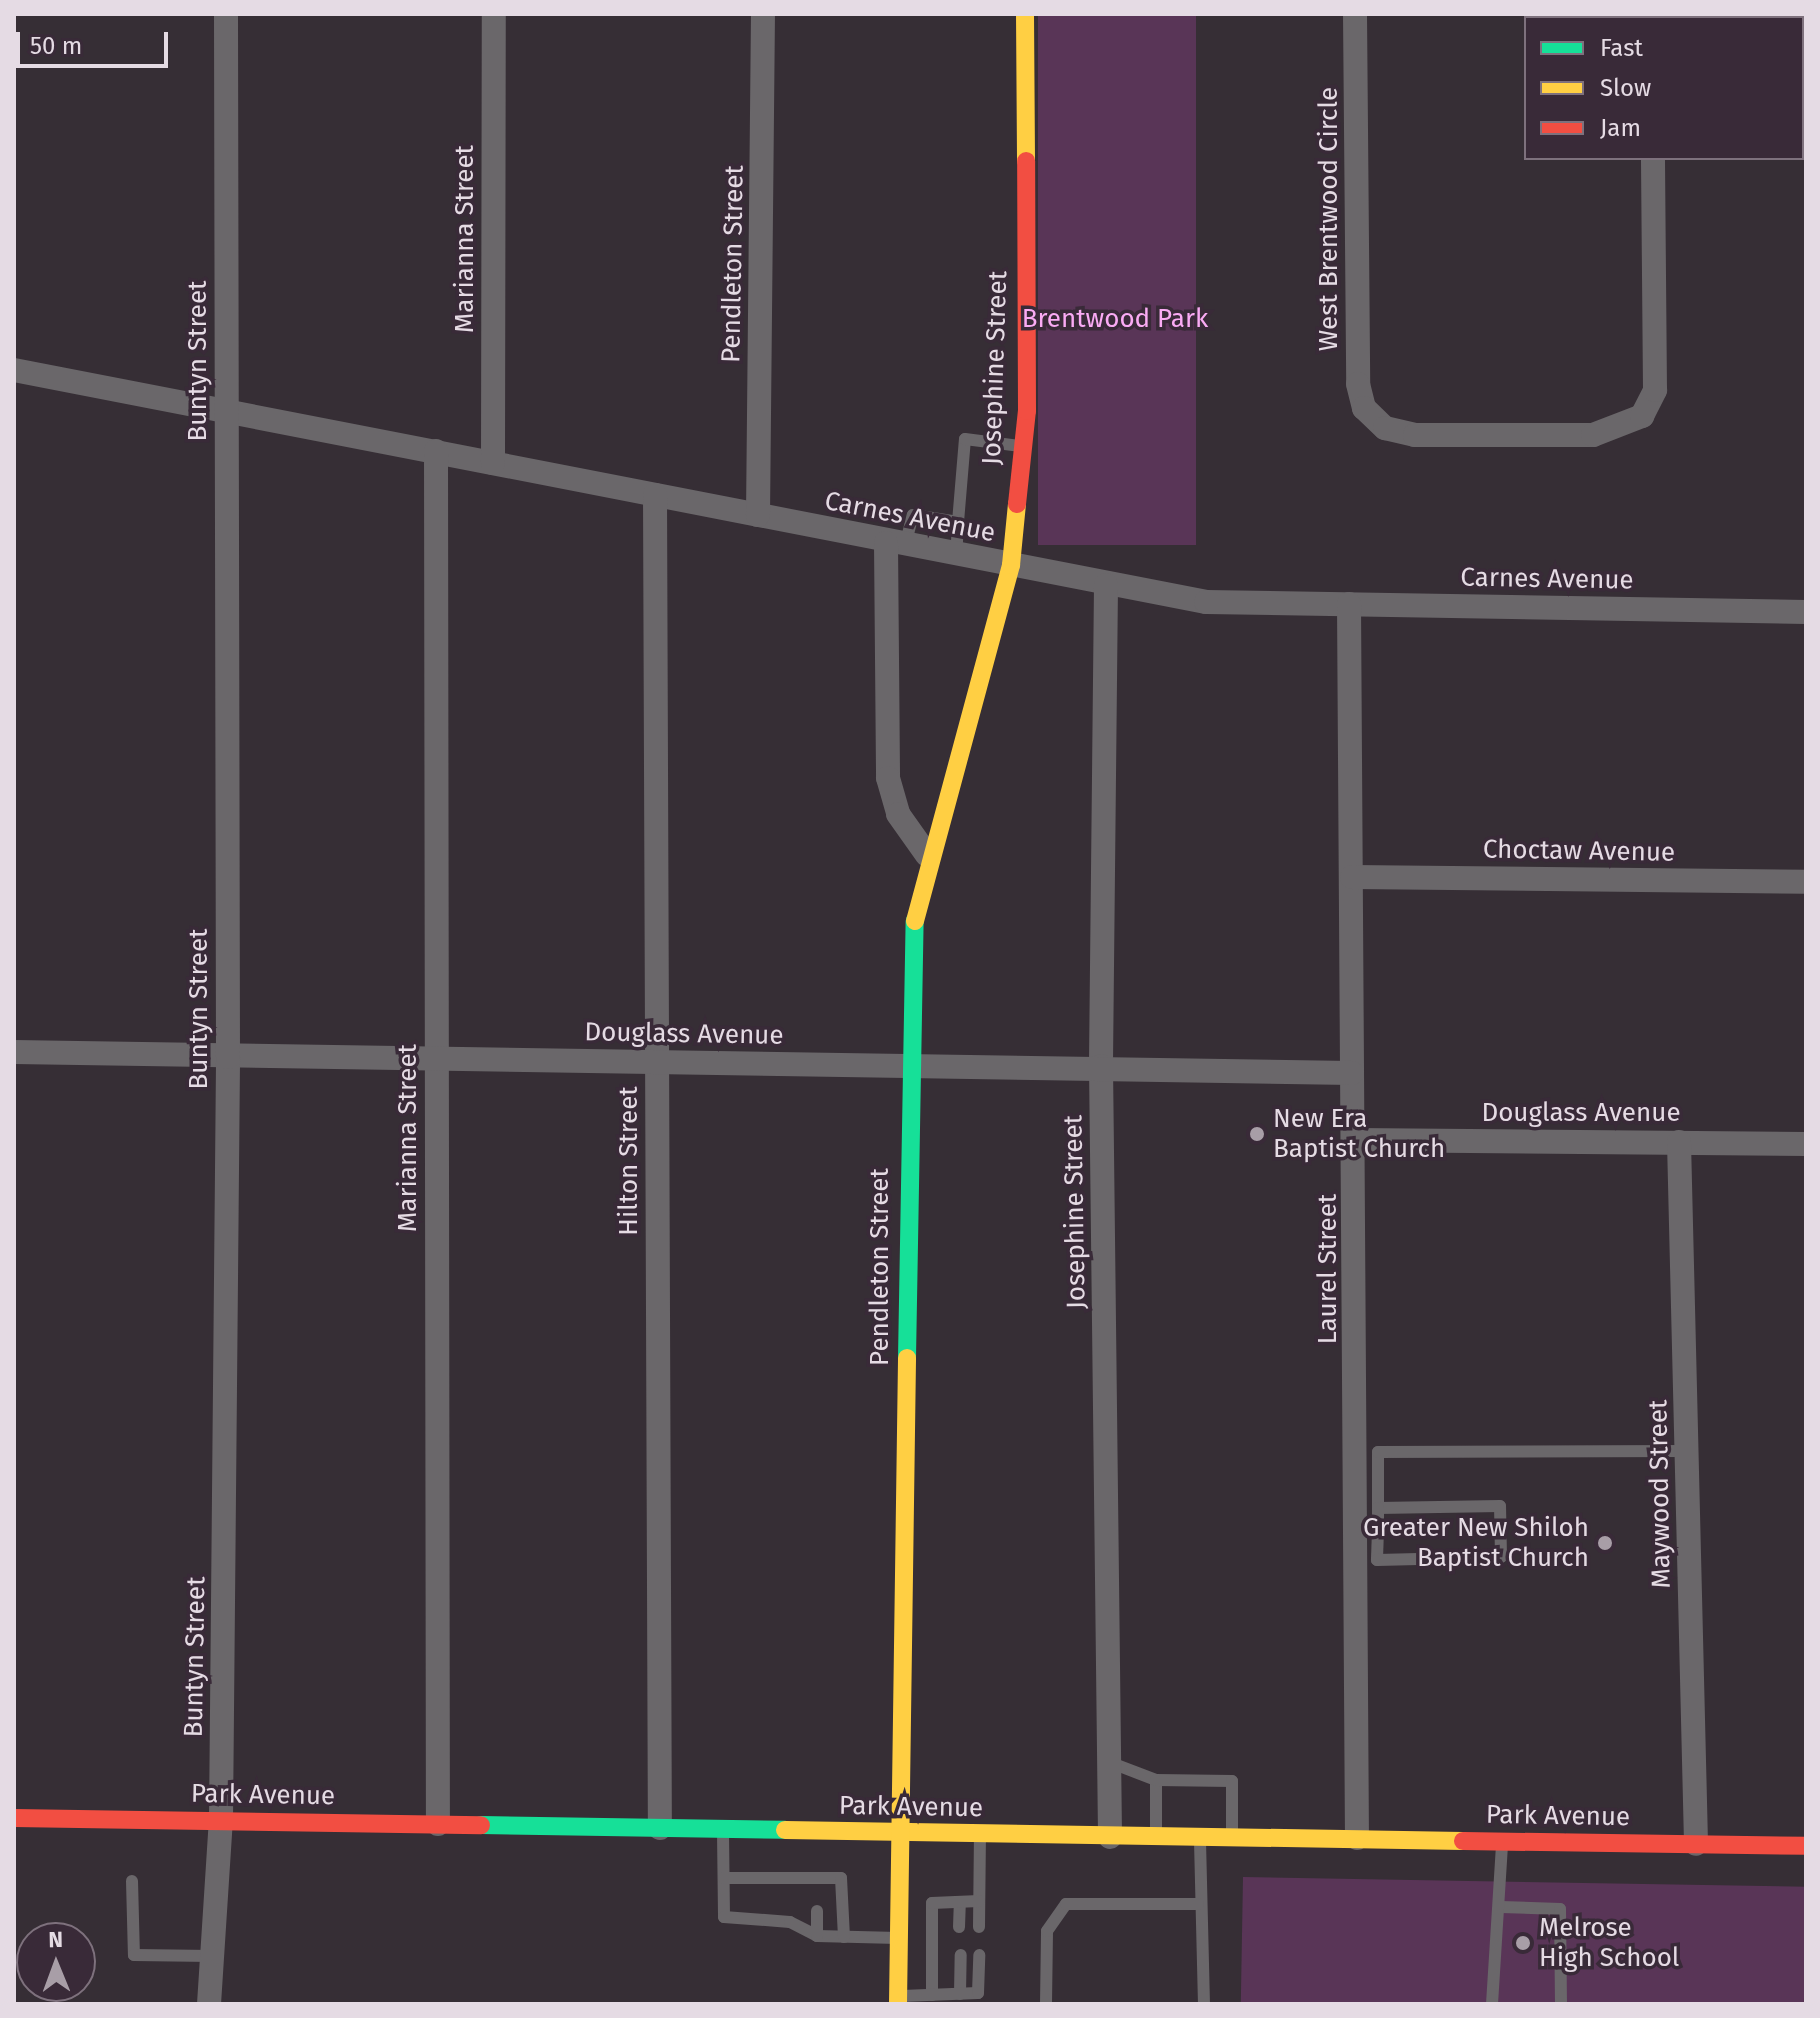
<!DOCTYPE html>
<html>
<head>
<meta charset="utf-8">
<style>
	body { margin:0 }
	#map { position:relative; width:1820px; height:2018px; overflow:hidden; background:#362e35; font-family:"Fira Sans",sans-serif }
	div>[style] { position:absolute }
	.green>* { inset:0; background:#593557; transform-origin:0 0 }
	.lane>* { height:12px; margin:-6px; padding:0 6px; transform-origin:6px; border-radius:6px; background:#6a676a }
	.street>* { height:24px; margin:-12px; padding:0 12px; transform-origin:12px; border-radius:12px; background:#6a676a }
	.fast>* { height:18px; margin:-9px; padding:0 9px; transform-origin:9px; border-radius:9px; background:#16e098 }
	.slow>* { height:18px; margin:-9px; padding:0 9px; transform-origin:9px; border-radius:9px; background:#ffcf43 }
	.jam>* { height:18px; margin:-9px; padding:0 9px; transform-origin:9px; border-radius:9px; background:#f24e42 }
	.dots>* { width:22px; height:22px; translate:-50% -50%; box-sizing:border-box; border:4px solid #392a38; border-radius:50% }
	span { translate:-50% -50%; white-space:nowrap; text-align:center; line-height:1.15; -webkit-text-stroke:7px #392a38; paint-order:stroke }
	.street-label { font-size:26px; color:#e5dbe4 }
	.park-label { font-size:26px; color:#faabf4 }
	.poi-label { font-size:26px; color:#e5dbe4 }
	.left { translate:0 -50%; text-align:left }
	.right { translate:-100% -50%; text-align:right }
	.frame { position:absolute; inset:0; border:16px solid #e5dbe4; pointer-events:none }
	.legend { position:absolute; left:1524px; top:16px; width:280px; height:144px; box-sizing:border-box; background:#392a38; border:2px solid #7e717d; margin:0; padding:10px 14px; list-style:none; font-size:24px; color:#e5dbe4 }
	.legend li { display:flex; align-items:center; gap:16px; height:40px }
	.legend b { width:40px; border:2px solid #7e717d }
	.north { position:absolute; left:16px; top:1922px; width:80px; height:80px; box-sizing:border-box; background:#392a38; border:2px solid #7e717d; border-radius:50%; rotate:359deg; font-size:22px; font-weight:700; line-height:32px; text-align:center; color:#e5dbe4 }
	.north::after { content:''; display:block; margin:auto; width:28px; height:36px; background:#a89ea7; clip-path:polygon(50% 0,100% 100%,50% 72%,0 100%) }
	.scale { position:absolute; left:16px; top:32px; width:152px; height:36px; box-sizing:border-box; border:4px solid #e5dbe4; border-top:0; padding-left:10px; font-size:24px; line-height:28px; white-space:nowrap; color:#e5dbe4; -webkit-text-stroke:6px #392a38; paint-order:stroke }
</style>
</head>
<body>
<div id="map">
	<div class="green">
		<i style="left:1038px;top:14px;width:158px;height:531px"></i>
		<i style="left:1243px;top:1877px;width:563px;height:127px;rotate:1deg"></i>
	</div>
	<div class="lane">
		<i style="left:958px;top:522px;width:83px;rotate:-85.2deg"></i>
		<i style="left:965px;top:439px;width:55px;rotate:7.3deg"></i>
		<i style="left:905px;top:546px;width:32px;rotate:-76deg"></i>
		<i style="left:913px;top:515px;width:46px;rotate:8.8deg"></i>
		<i style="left:958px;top:522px;width:33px;rotate:93deg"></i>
		<i style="left:1378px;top:1508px;width:56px;rotate:-90deg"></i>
		<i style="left:1378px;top:1452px;width:309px;rotate:-0.2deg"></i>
		<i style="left:1357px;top:1530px;width:21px"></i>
		<i style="left:1378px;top:1530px;width:30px;rotate:92deg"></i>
		<i style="left:1377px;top:1560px;width:124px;rotate:-1.4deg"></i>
		<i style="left:1501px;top:1557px;width:51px;rotate:-91.1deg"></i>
		<i style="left:1500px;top:1506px;width:122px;rotate:179.1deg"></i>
		<i style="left:1378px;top:1508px;width:22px;rotate:90deg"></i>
		<i style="left:1109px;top:1762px;width:50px;rotate:21deg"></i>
		<i style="left:723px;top:1833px;width:84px;rotate:89.3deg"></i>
		<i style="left:724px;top:1917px;width:66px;rotate:4.3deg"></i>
		<i style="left:790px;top:1922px;width:30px;rotate:27deg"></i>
		<i style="left:817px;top:1936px;width:81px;rotate:1.4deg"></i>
		<i style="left:1156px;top:1833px;width:53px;rotate:-90deg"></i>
		<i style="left:1156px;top:1780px;width:76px;rotate:0.8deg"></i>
		<i style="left:1232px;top:1781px;width:53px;rotate:90deg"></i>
		<i style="left:1200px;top:1841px;width:163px;rotate:88.6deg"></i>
		<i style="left:724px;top:1878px;width:117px"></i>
		<i style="left:841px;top:1878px;width:59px;rotate:87.1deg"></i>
		<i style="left:132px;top:1881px;width:74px;rotate:88.5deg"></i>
		<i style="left:134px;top:1955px;width:78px;rotate:0.7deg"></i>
		<i style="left:1501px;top:1907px;width:59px;rotate:1.9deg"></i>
		<i style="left:1560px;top:1909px;width:95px;rotate:89.4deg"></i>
		<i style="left:959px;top:1927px;width:25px;rotate:-88deg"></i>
		<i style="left:979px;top:1927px;width:93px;rotate:-89.4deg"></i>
		<i style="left:817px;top:1936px;width:25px;rotate:-90deg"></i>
		<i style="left:960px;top:1994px;width:39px;rotate:-89deg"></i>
		<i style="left:932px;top:1995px;width:92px;rotate:-90deg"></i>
		<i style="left:932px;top:1903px;width:47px;rotate:-2.4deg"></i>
		<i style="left:902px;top:1996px;width:76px;rotate:-2.3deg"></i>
		<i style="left:978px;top:1993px;width:38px;rotate:-88deg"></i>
		<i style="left:1046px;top:2004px;width:73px;rotate:-89.2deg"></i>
		<i style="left:1047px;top:1931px;width:33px;rotate:-55deg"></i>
		<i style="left:1066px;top:1904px;width:132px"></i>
		<i style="left:1492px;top:2004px;width:160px;rotate:-86.4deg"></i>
	</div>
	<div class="street">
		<i style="left:1355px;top:14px;width:370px;rotate:89.5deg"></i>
		<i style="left:1358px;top:384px;width:25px;rotate:76deg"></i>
		<i style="left:1364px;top:408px;width:29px;rotate:44deg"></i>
		<i style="left:1385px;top:428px;width:31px;rotate:13deg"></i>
		<i style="left:1415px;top:435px;width:178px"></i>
		<i style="left:1593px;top:435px;width:53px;rotate:-21.2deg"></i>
		<i style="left:1642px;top:416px;width:29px;rotate:-63deg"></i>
		<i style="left:1655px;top:390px;width:232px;rotate:-90.5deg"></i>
		<i style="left:1652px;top:14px;width:4px;rotate:90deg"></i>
		<i style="left:14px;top:370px;width:1214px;rotate:11.01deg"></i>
		<i style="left:1206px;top:602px;width:600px;rotate:0.95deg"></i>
		<i style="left:436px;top:451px;width:1373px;rotate:89.92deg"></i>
		<i style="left:493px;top:463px;width:449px;rotate:-89.9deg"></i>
		<i style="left:655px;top:495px;width:1333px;rotate:89.79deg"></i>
		<i style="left:758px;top:515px;width:501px;rotate:-89.43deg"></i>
		<i style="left:886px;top:543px;width:235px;rotate:89.5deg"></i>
		<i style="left:888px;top:778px;width:37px;rotate:74deg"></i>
		<i style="left:898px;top:814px;width:50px;rotate:54.7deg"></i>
		<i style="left:1106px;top:585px;width:481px;rotate:90.6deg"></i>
		<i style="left:1101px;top:1066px;width:771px;rotate:89.33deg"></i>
		<i style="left:1349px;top:604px;width:1234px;rotate:89.63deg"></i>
		<i style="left:1352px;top:877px;width:454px;rotate:0.6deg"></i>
		<i style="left:14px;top:1052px;width:1338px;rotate:0.9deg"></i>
		<i style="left:1356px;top:1140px;width:450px;rotate:0.5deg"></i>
		<i style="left:1679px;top:1142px;width:702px;rotate:88.61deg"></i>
		<i style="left:209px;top:2004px;width:185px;rotate:-86.3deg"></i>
		<i style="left:221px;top:1819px;width:762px;rotate:-89.47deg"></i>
		<i style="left:228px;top:1057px;width:1043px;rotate:-90.11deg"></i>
	</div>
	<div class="fast">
		<i style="left:907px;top:1358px;width:437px;rotate:-89deg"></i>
		<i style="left:481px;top:1825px;width:304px;rotate:0.9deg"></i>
	</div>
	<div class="slow">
		<i style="left:1025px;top:14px;width:147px;rotate:89.6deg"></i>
		<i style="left:915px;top:921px;width:369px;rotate:-74.9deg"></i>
		<i style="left:1011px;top:565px;width:61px;rotate:-84.4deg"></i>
		<i style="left:785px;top:1830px;width:678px;rotate:0.93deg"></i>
		<i style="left:898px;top:2004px;width:646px;rotate:-89.2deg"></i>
	</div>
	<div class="jam">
		<i style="left:1017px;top:504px;width:94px;rotate:-83.9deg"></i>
		<i style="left:1027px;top:411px;width:250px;rotate:-90.2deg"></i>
		<i style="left:14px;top:1818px;width:467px;rotate:0.9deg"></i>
		<i style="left:1463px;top:1841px;width:343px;rotate:0.8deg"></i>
	</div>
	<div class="dots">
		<i style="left:1257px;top:1134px;background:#a89ea7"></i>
		<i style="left:1605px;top:1543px;background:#a89ea7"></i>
		<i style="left:1523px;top:1943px;background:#a89ea7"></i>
	</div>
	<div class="street-label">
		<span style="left:1329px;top:219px;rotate:-90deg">West Brentwood Circle</span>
		<span style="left:465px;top:239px;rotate:-90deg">Marianna Street</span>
		<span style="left:733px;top:264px;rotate:-89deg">Pendleton Street</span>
		<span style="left:198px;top:361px;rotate:-90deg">Buntyn Street</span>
		<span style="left:995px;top:368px;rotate:-88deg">Josephine Street</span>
		<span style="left:910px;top:517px;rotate:11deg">Carnes Avenue</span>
		<span style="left:1547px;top:579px;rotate:1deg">Carnes Avenue</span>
		<span style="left:1579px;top:851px;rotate:1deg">Choctaw Avenue</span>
		<span style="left:199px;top:1009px;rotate:-90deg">Buntyn Street</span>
		<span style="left:684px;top:1034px;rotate:1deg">Douglass Avenue</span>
		<span style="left:1581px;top:1113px">Douglass Avenue</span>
		<span style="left:408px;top:1138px;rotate:-90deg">Marianna Street</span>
		<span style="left:629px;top:1161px;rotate:-90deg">Hilton Street</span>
		<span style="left:1075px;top:1212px;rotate:-91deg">Josephine Street</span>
		<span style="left:880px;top:1267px;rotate:-90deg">Pendleton Street</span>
		<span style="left:1328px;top:1269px;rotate:-90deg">Laurel Street</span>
		<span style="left:1660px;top:1494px;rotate:-91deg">Maywood Street</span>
		<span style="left:195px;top:1657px;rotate:-89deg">Buntyn Street</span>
		<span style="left:263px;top:1795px;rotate:1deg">Park Avenue</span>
		<span style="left:911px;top:1807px;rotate:1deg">Park Avenue</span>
		<span style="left:1558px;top:1816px;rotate:1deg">Park Avenue</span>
	</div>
	<div class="park-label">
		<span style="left:1115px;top:319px">Brentwood Park</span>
	</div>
	<div class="poi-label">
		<span class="left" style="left:1273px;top:1134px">New Era<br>Baptist Church</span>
		<span class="right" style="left:1589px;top:1543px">Greater New Shiloh<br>Baptist Church</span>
		<span class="left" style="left:1539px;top:1943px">Melrose<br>High School</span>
	</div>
	<div class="frame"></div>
	<ul class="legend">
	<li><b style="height:10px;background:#16e098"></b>Fast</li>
	<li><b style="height:10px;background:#ffcf43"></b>Slow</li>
	<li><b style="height:10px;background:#f24e42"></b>Jam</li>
	</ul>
	<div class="north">N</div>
	<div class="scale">50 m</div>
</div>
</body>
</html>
